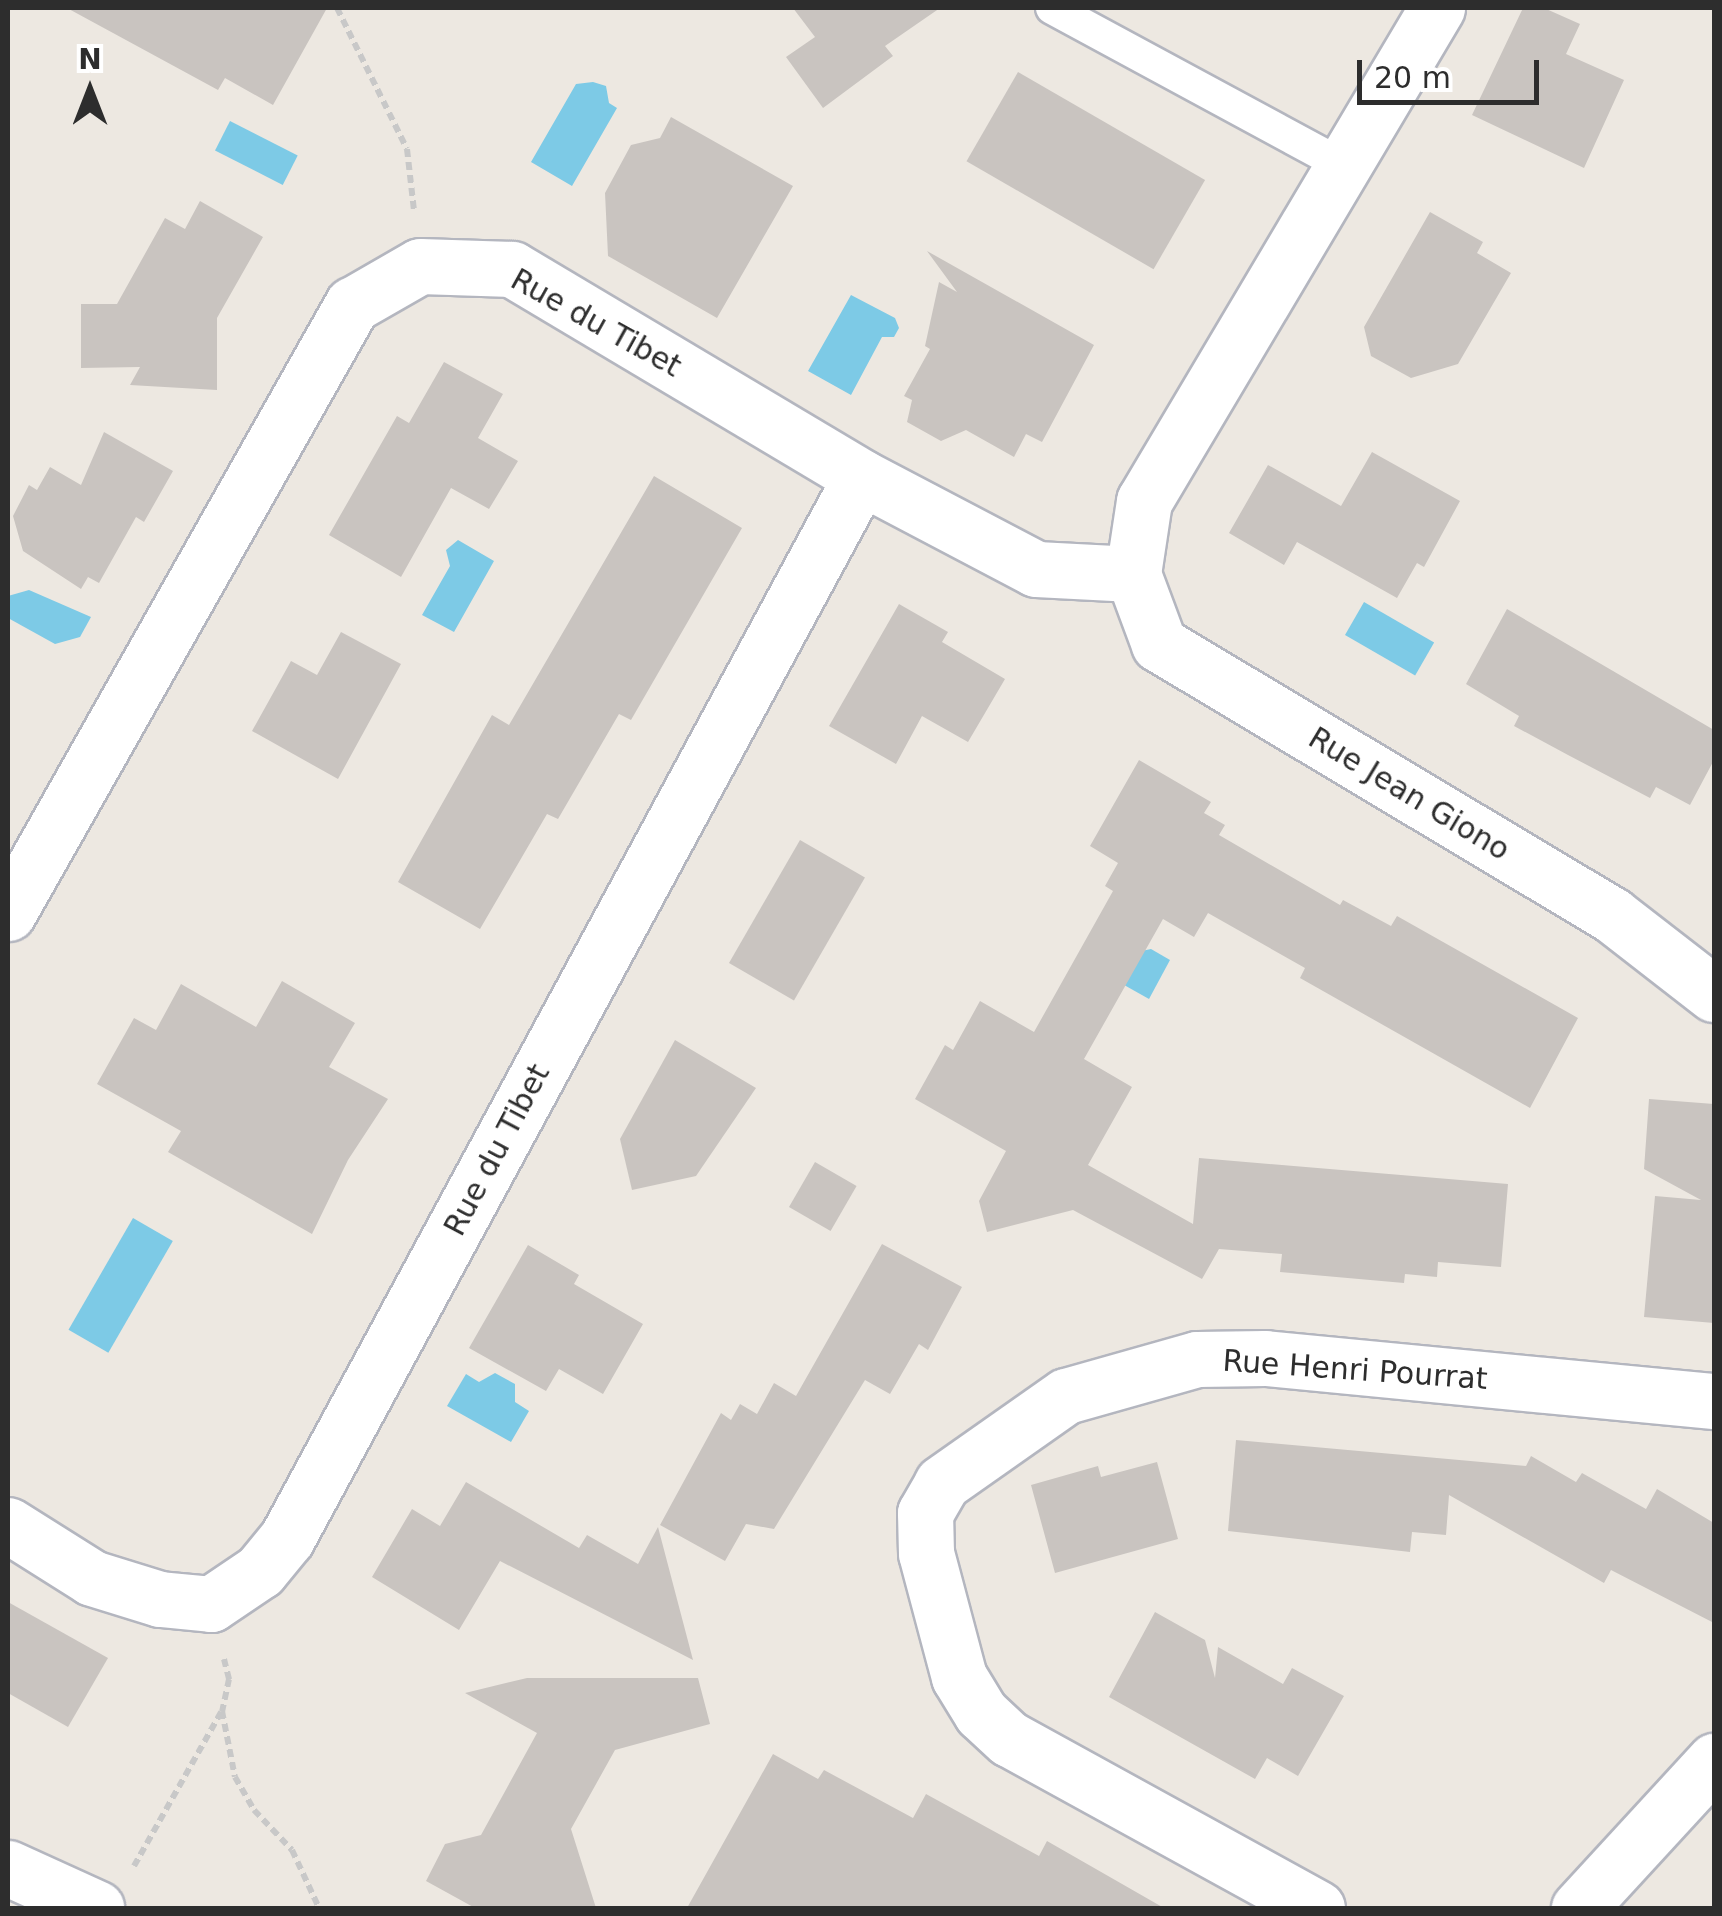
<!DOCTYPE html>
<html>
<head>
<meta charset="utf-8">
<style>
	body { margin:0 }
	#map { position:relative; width:1722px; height:1916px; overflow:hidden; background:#ede8e1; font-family:"DejaVu Sans",sans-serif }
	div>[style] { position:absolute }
	.water>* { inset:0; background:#7dcae6; transform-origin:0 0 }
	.building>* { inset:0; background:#c9c4c0; transform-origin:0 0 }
	.path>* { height:6px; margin-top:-3px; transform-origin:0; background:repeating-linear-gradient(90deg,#c8c8c8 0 8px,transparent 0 13px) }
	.roads { filter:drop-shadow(2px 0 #b4b6bf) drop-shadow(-2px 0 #b4b6bf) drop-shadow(0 2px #b4b6bf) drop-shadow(0 -2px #b4b6bf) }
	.service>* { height:32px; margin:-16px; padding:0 16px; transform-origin:16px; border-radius:16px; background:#fff }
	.minor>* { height:55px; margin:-27.5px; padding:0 27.5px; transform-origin:27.5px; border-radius:27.5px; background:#fff }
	span { translate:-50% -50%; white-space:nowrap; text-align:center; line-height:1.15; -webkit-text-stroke:9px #fff; paint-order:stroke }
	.street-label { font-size:30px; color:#2d2d2d }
	.frame { position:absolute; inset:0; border:10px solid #2d2d2d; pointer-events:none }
	.north { position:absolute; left:40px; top:40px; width:100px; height:100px; -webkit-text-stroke:8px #fff; paint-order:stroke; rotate:0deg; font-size:28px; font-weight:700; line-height:40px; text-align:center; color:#2d2d2d }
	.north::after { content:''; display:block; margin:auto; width:35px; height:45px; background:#2d2d2d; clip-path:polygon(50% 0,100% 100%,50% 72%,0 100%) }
	.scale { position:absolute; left:1357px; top:60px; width:182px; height:45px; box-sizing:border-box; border:5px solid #2d2d2d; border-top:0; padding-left:12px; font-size:30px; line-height:35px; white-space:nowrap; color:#2d2d2d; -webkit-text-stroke:8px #fff; paint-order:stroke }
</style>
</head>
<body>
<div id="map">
	<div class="water">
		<i style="clip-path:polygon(593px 82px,606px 86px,609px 103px,617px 108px,572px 186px,531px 162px,576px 84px)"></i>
		<i style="left:230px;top:121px;width:76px;height:33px;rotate:27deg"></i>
		<i style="clip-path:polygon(851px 295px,895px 318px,899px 328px,894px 337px,882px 337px,851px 395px,808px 371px)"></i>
		<i style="clip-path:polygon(458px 540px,494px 561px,454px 632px,422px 615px,450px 566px,446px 550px)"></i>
		<i style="clip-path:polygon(29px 590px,91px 617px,80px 637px,55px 644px,8px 618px,8px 596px)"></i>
		<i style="left:1364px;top:602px;width:81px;height:38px;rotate:30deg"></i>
		<i style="clip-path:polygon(1151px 949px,1170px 960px,1149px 999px,1085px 963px)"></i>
		<i style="left:133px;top:1218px;width:46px;height:129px;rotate:30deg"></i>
		<i style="clip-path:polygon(495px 1373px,515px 1384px,515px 1402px,529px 1411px,511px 1442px,447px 1406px,466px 1374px,479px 1382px)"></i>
	</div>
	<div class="building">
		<i style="clip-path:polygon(67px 8px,327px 8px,273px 105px,225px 78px,218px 90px)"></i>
		<i style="clip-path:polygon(793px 8px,940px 8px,885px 46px,893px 56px,823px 108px,786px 57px,815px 37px)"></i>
		<i style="clip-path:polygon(1523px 8px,1544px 8px,1580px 24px,1566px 54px,1624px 80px,1584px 168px,1472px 115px)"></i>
		<i style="left:1018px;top:72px;width:216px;height:103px;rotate:30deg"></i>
		<i style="clip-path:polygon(671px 117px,793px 186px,717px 318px,608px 256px,605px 193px,631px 145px,660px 138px)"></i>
		<i style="clip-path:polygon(200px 201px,263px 237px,217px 318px,217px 390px,130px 385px,140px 367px,81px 368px,81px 304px,117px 304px,165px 218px,185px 229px)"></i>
		<i style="clip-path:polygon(1430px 212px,1483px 242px,1477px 253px,1511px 273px,1458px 364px,1411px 378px,1371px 356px,1364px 327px)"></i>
		<i style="clip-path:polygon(927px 251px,1094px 345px,1042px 442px,1026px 434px,1014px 457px,966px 430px,941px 441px,907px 422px,912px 400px,904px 396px,930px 349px,925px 346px,939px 282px,957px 292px)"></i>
		<i style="clip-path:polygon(444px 362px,503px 394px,478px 438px,518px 461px,489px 509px,451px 488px,401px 577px,329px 535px,397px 416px,409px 423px)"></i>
		<i style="clip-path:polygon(104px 432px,173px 471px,144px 522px,136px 517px,99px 583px,88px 577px,81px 589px,23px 551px,13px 516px,29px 485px,37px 490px,50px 467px,81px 485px)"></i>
		<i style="clip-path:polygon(1372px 452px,1460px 501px,1424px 567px,1417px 563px,1397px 598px,1297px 542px,1284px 565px,1229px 533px,1268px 465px,1341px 506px)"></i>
		<i style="clip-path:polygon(654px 476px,742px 528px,631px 720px,619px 714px,558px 819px,547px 814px,480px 929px,398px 882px,492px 715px,509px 725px)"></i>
		<i style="clip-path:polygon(899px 604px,948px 632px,942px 642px,1005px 679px,968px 742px,922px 716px,896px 764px,829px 726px)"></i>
		<i style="clip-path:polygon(1507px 609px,1714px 730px,1714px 760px,1690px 805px,1656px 787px,1650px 798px,1568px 755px,1514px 726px,1519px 716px,1466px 684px)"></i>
		<i style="clip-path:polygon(341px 632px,401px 664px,338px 779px,252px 731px,291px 661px,317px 675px)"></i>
		<i style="clip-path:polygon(1139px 760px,1211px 802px,1204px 813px,1225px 825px,1219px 835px,1340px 905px,1343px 900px,1391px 926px,1397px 916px,1578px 1018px,1530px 1108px,1300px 978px,1305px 968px,1208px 913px,1194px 937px,1163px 919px,1084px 1059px,1132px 1087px,1088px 1165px,1193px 1224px,1199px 1158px,1508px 1184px,1501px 1267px,1438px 1262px,1437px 1277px,1405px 1274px,1404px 1283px,1280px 1272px,1282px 1254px,1219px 1249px,1202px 1279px,1073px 1210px,987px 1232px,979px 1201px,1006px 1151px,915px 1099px,945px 1045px,953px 1050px,980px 1001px,1034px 1032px,1113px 891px,1105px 886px,1118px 863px,1090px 846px)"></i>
		<i style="left:800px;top:840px;width:75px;height:142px;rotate:30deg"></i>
		<i style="clip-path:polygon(282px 981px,355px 1023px,329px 1067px,388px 1099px,348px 1160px,312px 1234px,168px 1152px,181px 1131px,97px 1084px,134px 1018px,156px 1030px,181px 984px,256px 1027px)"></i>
		<i style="clip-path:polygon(675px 1040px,756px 1088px,696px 1176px,632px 1190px,620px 1139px)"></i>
		<i style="clip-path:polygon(1649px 1099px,1714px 1104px,1714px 1323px,1644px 1317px,1655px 1196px,1701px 1200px,1644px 1169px)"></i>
		<i style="left:815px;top:1162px;width:48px;height:52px;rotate:30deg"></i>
		<i style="clip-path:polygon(882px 1244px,962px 1287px,928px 1350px,919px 1344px,890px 1394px,865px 1380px,774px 1529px,746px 1524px,725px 1561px,660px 1525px,721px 1413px,731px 1420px,740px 1404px,757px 1414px,774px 1383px,796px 1396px)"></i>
		<i style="clip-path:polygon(528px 1245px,579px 1275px,574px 1284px,643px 1324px,603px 1394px,559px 1369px,546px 1391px,469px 1348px)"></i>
		<i style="clip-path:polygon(1236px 1440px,1526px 1466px,1531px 1456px,1576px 1482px,1582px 1473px,1646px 1509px,1657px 1489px,1714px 1523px,1714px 1623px,1611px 1570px,1604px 1583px,1449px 1495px,1446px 1535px,1412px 1532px,1410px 1552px,1228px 1531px)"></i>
		<i style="clip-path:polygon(1157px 1462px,1178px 1539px,1055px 1573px,1031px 1485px,1098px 1466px,1101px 1477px)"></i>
		<i style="clip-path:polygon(466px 1482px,579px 1548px,587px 1535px,638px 1564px,658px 1527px,693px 1660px,500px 1561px,459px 1630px,372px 1577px,412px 1509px,440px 1526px)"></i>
		<i style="clip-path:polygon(8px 1602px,108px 1658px,68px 1727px,8px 1693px)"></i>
		<i style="clip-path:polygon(1155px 1612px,1205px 1640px,1215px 1678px,1218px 1647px,1283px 1684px,1292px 1668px,1344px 1696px,1298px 1776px,1267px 1758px,1255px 1779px,1109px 1697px)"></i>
		<i style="clip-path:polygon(527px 1678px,698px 1678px,710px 1724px,615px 1750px,571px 1829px,596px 1908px,475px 1908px,426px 1881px,445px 1844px,481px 1835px,537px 1733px,465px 1693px)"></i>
		<i style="clip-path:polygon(773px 1754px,818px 1779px,824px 1770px,913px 1818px,926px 1794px,1039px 1856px,1047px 1841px,1164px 1908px,687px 1908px)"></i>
	</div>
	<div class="path">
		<i style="left:337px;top:8px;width:157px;rotate:63.6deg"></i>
		<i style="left:407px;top:149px;width:61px;rotate:83.5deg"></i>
		<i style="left:224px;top:1659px;width:21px;rotate:76deg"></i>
		<i style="left:229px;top:1679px;width:33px;rotate:102deg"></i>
		<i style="left:222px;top:1711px;width:67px;rotate:78.9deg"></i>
		<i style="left:235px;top:1777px;width:38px;rotate:60deg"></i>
		<i style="left:254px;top:1810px;width:55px;rotate:46.5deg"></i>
		<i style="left:292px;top:1850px;width:64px;rotate:65deg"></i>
		<i style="left:134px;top:1866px;width:177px;rotate:-60.5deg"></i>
	</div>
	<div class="roads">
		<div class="service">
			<i style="left:1052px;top:8px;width:332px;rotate:28.4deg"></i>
		</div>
		<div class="minor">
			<i style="left:1437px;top:8px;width:573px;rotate:120.72deg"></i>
			<i style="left:1144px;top:501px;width:74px;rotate:98.6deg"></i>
			<i style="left:1133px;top:574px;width:75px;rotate:69.6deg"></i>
			<i style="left:1159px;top:644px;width:528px;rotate:30.89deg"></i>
			<i style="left:1612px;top:915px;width:129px;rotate:37.8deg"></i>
			<i style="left:8px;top:913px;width:699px;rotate:-60.5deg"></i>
			<i style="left:352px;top:305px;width:78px;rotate:-29.8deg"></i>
			<i style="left:420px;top:266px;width:92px;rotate:1.9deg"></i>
			<i style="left:512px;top:269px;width:406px;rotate:30.8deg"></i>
			<i style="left:861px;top:477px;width:198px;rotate:27.7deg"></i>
			<i style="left:1036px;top:569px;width:97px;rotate:3deg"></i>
			<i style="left:8px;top:1525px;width:99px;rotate:32.2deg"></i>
			<i style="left:92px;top:1578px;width:71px;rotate:17.2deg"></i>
			<i style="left:160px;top:1599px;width:51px;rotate:5.6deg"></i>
			<i style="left:211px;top:1604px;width:59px;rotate:-34deg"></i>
			<i style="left:260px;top:1571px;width:43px;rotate:-50.7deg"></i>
			<i style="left:287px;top:1538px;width:1206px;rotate:-61.59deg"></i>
			<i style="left:8px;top:1868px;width:97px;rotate:24.4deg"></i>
			<i style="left:1317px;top:1908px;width:351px;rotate:-151.2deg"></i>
			<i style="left:1009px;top:1739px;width:38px;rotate:-137deg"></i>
			<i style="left:981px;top:1713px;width:42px;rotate:-121.4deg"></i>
			<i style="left:959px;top:1677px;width:128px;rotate:-104.9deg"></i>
			<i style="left:926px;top:1553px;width:40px;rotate:-91.4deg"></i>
			<i style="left:925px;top:1513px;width:34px;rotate:-60deg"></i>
			<i style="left:942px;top:1483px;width:151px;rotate:-35.1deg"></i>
			<i style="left:1066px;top:1396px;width:136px;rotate:-15.8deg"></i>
			<i style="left:1197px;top:1359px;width:68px;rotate:-0.8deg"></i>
			<i style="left:1265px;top:1358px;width:451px;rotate:5.5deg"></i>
			<i style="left:1579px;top:1908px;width:200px;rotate:-47.4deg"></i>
		</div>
	</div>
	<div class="street-label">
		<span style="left:596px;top:323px;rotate:29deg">Rue du Tibet</span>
		<span style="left:1409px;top:794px;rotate:31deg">Rue Jean Giono</span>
		<span style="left:497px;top:1150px;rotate:-62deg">Rue du Tibet</span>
		<span style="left:1355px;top:1370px;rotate:4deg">Rue Henri Pourrat</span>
	</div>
	<div class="frame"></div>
	<div class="north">N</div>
	<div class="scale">20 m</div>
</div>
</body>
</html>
